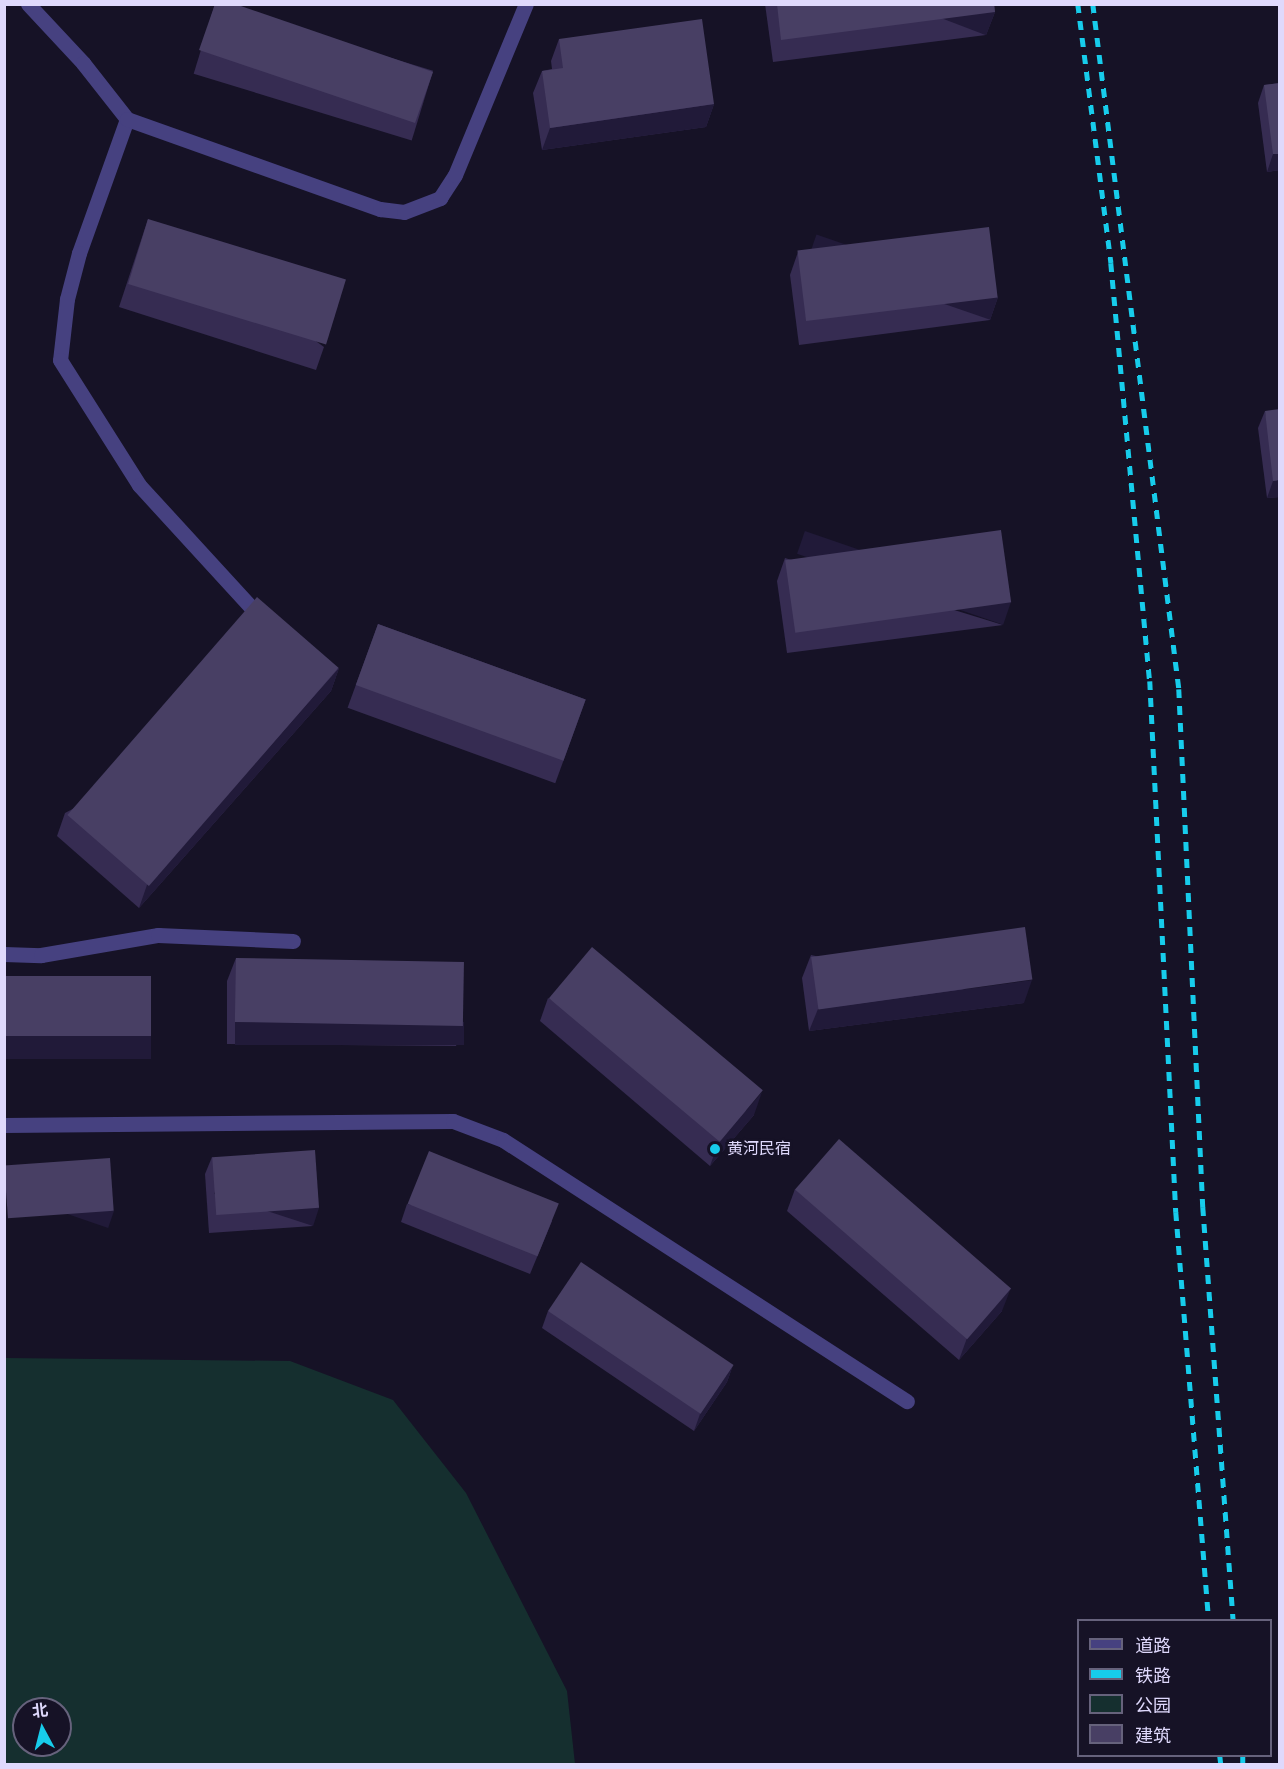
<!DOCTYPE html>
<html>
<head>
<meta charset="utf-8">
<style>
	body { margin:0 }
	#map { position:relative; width:1284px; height:1769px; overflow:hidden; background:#161226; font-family:Karla,"Noto Sans SC",sans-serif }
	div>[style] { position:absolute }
	.green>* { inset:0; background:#152f2f }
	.minor>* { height:15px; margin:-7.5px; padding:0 7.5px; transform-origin:7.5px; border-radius:7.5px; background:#464180 }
	.rail>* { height:4.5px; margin-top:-2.25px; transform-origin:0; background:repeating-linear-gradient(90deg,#17cceb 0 9px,transparent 0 17px) }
	.wall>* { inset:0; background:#362c52; transform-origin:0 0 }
	.shaded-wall>* { inset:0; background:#211a39; transform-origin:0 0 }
	.building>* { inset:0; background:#483f64; transform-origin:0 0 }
	.dots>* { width:16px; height:16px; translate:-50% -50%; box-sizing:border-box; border:3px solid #161226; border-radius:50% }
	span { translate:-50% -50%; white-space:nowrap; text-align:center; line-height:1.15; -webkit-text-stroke:5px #161226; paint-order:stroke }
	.poi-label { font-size:16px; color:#dfd9fc }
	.left { translate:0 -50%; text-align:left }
	.frame { position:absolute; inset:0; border:6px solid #dfd9fc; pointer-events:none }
	.legend { position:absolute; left:1077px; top:1619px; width:195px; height:138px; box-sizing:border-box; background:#161226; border:2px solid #66627c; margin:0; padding:8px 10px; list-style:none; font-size:18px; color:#dfd9fc }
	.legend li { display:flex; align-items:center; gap:12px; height:30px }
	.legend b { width:30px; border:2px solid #66627c }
	.north { position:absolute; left:12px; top:1697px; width:60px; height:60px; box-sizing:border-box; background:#161226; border:2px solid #66627c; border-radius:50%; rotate:353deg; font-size:16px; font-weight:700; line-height:24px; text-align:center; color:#dfd9fc }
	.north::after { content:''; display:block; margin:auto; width:21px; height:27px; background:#17cceb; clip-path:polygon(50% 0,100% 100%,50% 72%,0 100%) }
</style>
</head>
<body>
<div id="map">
	<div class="green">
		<i style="clip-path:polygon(evenodd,5px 1358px,290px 1361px,393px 1400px,466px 1493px,567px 1691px,575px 1764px,5px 1764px,5px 1358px,24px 1709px,60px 1709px,60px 1745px,24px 1745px,24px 1709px)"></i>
	</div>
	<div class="minor">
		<i style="left:28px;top:4px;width:81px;rotate:47deg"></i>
		<i style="left:83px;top:63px;width:71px;rotate:51.8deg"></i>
		<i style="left:127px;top:119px;width:142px;rotate:109.7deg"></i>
		<i style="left:79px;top:253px;width:48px;rotate:104.6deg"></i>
		<i style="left:67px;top:299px;width:61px;rotate:96.5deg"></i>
		<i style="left:60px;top:360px;width:148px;rotate:57.7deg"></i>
		<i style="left:139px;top:485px;width:182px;rotate:47.5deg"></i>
		<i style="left:127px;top:119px;width:269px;rotate:19.6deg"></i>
		<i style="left:380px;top:209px;width:24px;rotate:7deg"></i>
		<i style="left:404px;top:212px;width:39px;rotate:-21deg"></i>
		<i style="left:440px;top:198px;width:27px;rotate:-57deg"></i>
		<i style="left:455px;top:175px;width:185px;rotate:-67.5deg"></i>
		<i style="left:4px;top:954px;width:37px;rotate:2deg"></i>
		<i style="left:41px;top:955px;width:119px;rotate:-9.7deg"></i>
		<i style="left:158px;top:935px;width:135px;rotate:2.5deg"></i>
		<i style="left:4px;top:1125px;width:449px;rotate:-0.5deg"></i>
		<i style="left:453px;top:1121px;width:53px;rotate:20.8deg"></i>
		<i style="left:503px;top:1140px;width:481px;rotate:32.9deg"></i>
	</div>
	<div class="rail">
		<i style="left:1078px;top:4px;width:261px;rotate:82.7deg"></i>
		<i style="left:1111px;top:263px;width:420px;rotate:84.7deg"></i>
		<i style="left:1150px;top:681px;width:532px;rotate:87.2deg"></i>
		<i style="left:1176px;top:1212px;width:409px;rotate:85.4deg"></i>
		<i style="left:1093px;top:4px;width:690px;rotate:82.84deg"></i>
		<i style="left:1179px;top:689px;width:519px;rotate:87.35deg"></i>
		<i style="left:1203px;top:1207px;width:414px;rotate:85.8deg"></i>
		<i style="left:1220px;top:1756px;width:8px;rotate:83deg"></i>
		<i style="left:1243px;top:1756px;width:8px;rotate:90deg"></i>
	</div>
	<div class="wall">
		<i style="left:215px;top:4px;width:228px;height:73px;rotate:17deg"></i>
		<i style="clip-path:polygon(765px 4px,994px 4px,995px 12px,986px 35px,773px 62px)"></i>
		<i style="clip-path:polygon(559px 39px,714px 104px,706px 127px,542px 150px,533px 93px,542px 71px,552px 69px,551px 61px)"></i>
		<i style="clip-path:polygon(1280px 83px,1280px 170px,1267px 172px,1258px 103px,1264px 85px)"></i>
		<i style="clip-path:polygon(148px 219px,324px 347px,316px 370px,119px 307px)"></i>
		<i style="clip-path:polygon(798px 252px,998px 297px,990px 320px,799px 345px,790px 275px)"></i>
		<i style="clip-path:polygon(1265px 411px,1280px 497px,1267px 498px,1258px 428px)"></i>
		<i style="clip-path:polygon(785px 558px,1003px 625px,787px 653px,777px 581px)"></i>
		<i style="left:378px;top:624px;width:221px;height:89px;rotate:20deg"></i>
		<i style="clip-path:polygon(339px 668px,331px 691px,139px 908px,57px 836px,65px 813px)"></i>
		<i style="clip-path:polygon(811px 955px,1024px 1003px,809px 1031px,802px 978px)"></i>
		<i style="clip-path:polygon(236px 958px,464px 1023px,456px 1046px,227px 1044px,227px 981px)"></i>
		<i style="clip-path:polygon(548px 998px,754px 1115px,710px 1166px,540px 1021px)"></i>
		<i style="clip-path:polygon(212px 1157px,313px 1226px,209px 1233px,205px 1174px)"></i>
		<i style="clip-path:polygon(795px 1189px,1002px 1311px,959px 1360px,787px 1211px)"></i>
		<i style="clip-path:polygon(407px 1204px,552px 1221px,530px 1274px,401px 1222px)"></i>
		<i style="clip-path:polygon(548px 1311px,733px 1365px,727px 1382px,694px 1431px,542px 1328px)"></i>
	</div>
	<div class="shaded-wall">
		<i style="left:995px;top:12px;width:25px;height:216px;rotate:111deg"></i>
		<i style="clip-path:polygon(714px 104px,706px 127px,542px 150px,550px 128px)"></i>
		<i style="clip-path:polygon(1273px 154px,1280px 154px,1280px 170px,1267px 172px)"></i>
		<i style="left:998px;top:297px;width:24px;height:192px;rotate:109deg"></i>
		<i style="clip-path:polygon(1280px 480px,1280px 497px,1267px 498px,1273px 481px)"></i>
		<i style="left:1011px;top:602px;width:24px;height:218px;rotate:109deg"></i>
		<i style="clip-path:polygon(339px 668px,331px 691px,139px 908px,147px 885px)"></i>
		<i style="clip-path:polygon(1032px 980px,1024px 1003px,809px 1031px,818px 1009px)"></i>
		<i style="left:235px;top:1022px;width:229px;height:23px"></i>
		<i style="left:4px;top:1036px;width:147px;height:23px"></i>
		<i style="clip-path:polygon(762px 1092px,754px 1115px,710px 1166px,718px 1143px)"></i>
		<i style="left:319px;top:1208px;width:19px;height:104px;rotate:108deg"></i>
		<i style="left:114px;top:1211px;width:18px;height:110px;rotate:109deg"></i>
		<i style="clip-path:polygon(1011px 1288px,1002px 1311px,959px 1360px,967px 1338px)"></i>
		<i style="clip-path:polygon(733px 1365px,727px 1382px,694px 1431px,700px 1414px)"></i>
	</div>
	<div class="building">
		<i style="clip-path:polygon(215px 4px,235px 4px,433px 72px,415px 123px,199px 50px)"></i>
		<i style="clip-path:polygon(777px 4px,994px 4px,995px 12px,781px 40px)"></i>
		<i style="clip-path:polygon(702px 19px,714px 104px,550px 128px,542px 71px,563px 68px,559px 39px)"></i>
		<i style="clip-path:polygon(1280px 83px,1280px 154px,1273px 154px,1264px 85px)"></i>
		<i style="left:148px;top:219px;width:207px;height:68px;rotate:17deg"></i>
		<i style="left:989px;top:227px;width:71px;height:193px;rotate:83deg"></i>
		<i style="clip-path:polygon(1280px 409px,1280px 480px,1273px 481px,1265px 411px)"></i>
		<i style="left:1001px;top:530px;width:73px;height:218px;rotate:82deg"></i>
		<i style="left:257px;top:597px;width:108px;height:289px;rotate:41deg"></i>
		<i style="left:378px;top:624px;width:221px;height:65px;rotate:20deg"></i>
		<i style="left:1025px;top:927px;width:53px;height:216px;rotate:82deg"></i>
		<i style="left:592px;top:947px;width:223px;height:67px;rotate:40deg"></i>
		<i style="left:236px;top:958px;width:228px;height:64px;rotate:1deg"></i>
		<i style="left:4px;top:976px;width:147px;height:60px"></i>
		<i style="left:839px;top:1139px;width:228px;height:67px;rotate:41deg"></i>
		<i style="left:315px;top:1150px;width:58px;height:103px;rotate:86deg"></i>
		<i style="left:429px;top:1151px;width:140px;height:57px;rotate:22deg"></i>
		<i style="left:110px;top:1158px;width:53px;height:106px;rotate:86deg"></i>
		<i style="left:581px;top:1262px;width:184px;height:59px;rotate:34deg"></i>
	</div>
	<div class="dots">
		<i style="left:715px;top:1149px;background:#17cceb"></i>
	</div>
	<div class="poi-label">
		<span class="left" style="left:727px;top:1149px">黄河民宿</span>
	</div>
	<div class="frame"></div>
	<ul class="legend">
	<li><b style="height:8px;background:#464180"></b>道路</li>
	<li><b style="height:8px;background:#17cceb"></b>铁路</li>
	<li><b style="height:16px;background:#152f2f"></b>公园</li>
	<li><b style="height:16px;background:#483f64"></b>建筑</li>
	</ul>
	<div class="north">北</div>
</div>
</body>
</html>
